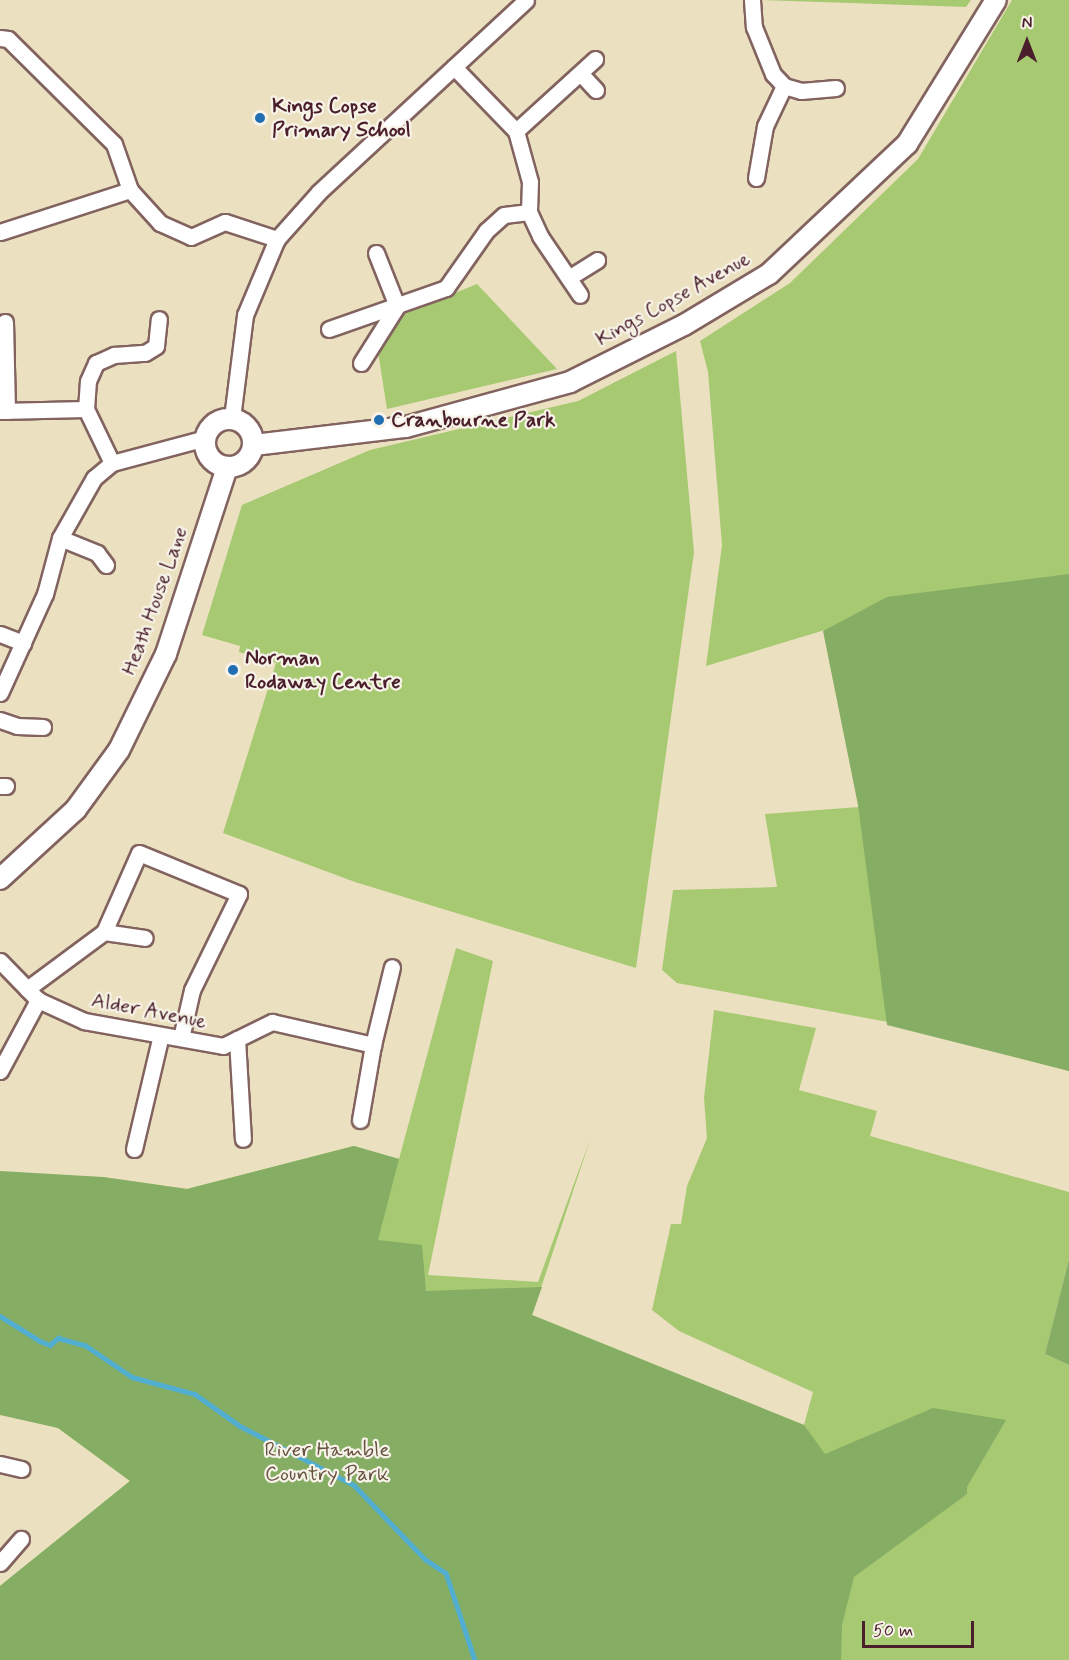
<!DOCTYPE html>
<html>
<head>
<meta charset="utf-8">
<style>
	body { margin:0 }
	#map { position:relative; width:1069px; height:1660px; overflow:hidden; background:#ebe1c0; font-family:Mynerve,sans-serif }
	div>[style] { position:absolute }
	.green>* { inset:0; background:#a7c972 }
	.forest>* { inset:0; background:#85ad64 }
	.stream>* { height:4.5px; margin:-2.25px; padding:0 2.25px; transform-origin:2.25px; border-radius:2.25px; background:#52aed0 }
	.roads { filter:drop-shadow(2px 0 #82635f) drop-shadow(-2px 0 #82635f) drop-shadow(0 2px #82635f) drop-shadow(0 -2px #82635f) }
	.minor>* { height:15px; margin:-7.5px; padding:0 7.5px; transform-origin:7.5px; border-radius:7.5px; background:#fff }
	.tertiary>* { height:20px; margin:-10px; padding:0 10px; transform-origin:10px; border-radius:10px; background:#fff }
	.tertiary>.ring { margin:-10px; padding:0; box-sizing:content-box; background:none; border:20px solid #fff; border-radius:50% }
	.dots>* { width:16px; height:16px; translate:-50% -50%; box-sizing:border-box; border:3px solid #f7f3e8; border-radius:50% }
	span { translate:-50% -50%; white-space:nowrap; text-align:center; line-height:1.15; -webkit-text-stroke:4.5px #f7f3e8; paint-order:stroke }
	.poi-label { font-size:21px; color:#4a1f2b; font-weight:700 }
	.left { translate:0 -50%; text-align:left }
	.street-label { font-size:21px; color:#4a1f2b }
	.park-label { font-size:21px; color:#665240 }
	.north { position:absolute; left:997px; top:12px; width:60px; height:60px; -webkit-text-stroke:4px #f7f3e8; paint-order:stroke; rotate:0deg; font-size:16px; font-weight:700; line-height:24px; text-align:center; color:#4a1f2b }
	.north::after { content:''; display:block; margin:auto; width:21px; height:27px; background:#4a1f2b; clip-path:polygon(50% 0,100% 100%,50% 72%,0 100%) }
	.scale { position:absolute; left:862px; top:1621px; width:112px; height:27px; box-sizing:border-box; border:3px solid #4a1f2b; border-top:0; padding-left:8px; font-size:18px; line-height:21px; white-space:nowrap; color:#4a1f2b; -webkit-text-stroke:4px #f7f3e8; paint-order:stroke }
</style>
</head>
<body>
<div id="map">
	<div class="green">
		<i style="clip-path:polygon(761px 0,971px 0,966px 7px)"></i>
		<i style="clip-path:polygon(1012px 0,1069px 0,1069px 1071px,888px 1022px,677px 983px,662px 970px,673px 890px,777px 887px,765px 814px,859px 807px,825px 630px,706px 666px,722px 545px,708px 372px,700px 341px,790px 283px,918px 159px)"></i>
		<i style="clip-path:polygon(477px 284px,557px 369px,387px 409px,374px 326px)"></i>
		<i style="clip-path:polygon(676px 351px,694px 552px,636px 968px,355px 882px,223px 833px,276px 663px,239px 652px,240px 646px,202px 635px,242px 505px,370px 450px,578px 401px)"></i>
		<i style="clip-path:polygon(456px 948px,493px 961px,428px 1275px,538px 1282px,591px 1137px,532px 1315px,804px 1425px,813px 1392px,679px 1331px,652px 1310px,671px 1224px,681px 1224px,687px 1186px,707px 1138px,704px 1098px,714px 1010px,816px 1028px,799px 1090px,877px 1111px,870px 1136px,1069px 1192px,1069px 1259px,1045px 1354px,1069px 1365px,1069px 1660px,0 1660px,0 1586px,130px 1481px,58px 1428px,103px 1177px,187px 1189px,354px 1146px,399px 1159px)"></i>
	</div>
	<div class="forest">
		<i style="clip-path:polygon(1069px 574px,1069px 1071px,887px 1025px,858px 805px,823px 631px,887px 597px)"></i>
		<i style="clip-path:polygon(354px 1146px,399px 1159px,378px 1240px,422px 1245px,426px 1291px,542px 1287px,532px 1315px,804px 1425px,825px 1454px,933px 1408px,1006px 1420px,967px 1487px,967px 1494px,854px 1577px,842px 1625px,841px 1660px,0 1660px,0 1586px,130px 1481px,58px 1428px,0 1415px,0 1171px,103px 1177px,187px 1189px)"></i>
		<i style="clip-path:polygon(1069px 1259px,1069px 1365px,1045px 1354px)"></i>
	</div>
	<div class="stream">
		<i style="left:0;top:1316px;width:47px;rotate:32deg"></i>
		<i style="left:40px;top:1341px;width:11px;rotate:22deg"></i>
		<i style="left:50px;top:1345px;width:11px;rotate:-41deg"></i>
		<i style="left:58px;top:1338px;width:28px;rotate:15deg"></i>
		<i style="left:85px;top:1345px;width:57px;rotate:34.2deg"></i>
		<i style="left:132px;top:1377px;width:65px;rotate:15.1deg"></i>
		<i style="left:195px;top:1394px;width:55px;rotate:35.4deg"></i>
		<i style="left:240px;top:1426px;width:128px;rotate:27.4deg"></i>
		<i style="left:354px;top:1485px;width:103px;rotate:46.2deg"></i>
		<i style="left:425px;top:1559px;width:25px;rotate:34deg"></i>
		<i style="left:446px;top:1573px;width:92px;rotate:71.6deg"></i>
	</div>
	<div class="roads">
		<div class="minor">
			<i style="left:752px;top:0;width:27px;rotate:86deg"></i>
			<i style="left:754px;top:27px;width:51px;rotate:68deg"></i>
			<i style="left:773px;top:74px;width:16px;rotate:47deg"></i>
			<i style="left:784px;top:86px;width:18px;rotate:16deg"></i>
			<i style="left:801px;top:91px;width:35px;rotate:-5deg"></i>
			<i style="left:0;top:38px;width:8px;rotate:7deg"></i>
			<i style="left:8px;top:39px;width:149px;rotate:44.7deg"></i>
			<i style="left:114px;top:144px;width:49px;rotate:70.8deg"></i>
			<i style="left:130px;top:190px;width:45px;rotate:47.7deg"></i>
			<i style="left:160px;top:223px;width:34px;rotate:24deg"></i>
			<i style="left:191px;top:237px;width:37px;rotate:-24deg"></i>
			<i style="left:225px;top:222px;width:55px;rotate:18.1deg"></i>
			<i style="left:454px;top:67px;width:89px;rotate:45.9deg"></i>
			<i style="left:516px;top:131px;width:53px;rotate:74.6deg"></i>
			<i style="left:530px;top:182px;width:30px;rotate:92deg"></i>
			<i style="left:529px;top:212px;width:26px;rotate:65deg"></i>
			<i style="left:540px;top:236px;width:71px;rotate:55.9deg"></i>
			<i style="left:581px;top:74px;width:22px;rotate:47deg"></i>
			<i style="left:516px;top:131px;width:107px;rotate:-42.3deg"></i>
			<i style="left:756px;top:178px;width:53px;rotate:-80.2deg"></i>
			<i style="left:765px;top:126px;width:44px;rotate:-64.6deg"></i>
			<i style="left:0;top:232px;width:137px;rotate:-17.9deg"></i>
			<i style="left:570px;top:277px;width:32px;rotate:-32deg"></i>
			<i style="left:5px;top:322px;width:89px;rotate:88.7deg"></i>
			<i style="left:329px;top:329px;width:124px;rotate:-19.3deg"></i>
			<i style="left:446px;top:288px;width:70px;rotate:-54.9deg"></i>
			<i style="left:486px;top:231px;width:24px;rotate:-42deg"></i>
			<i style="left:504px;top:215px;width:25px;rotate:-7deg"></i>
			<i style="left:361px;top:363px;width:67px;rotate:-57.7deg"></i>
			<i style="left:397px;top:306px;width:57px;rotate:-111.6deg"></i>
			<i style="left:86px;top:409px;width:28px;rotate:-86deg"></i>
			<i style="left:88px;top:381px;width:20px;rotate:-66deg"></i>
			<i style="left:96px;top:363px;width:20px;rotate:-24deg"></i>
			<i style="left:114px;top:355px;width:31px;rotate:-4deg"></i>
			<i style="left:145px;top:353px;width:13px;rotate:-32deg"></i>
			<i style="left:156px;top:346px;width:27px;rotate:-84deg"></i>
			<i style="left:0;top:411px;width:86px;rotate:-1.3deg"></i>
			<i style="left:86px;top:409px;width:60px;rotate:64.3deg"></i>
			<i style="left:232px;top:418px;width:104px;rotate:-82.8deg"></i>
			<i style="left:245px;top:315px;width:82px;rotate:-67.2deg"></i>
			<i style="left:277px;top:239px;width:63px;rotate:-48.2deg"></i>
			<i style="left:319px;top:192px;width:282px;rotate:-42.8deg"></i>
			<i style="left:60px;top:538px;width:40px;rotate:22deg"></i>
			<i style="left:97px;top:553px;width:15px;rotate:53deg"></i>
			<i style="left:0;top:634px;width:25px;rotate:21deg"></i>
			<i style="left:0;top:693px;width:109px;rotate:-65.6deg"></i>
			<i style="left:45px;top:594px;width:58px;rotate:-75deg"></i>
			<i style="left:60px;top:538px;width:69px;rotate:-60.5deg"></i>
			<i style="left:94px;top:478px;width:23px;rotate:-40deg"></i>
			<i style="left:112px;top:463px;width:96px;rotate:-15deg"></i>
			<i style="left:0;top:720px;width:18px;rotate:19deg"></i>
			<i style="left:17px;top:726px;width:26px;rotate:2deg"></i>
			<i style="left:0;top:786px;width:6px"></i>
			<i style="left:104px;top:932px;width:41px;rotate:8.3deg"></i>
			<i style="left:0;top:961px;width:54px;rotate:45.7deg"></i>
			<i style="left:38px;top:1000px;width:51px;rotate:24.5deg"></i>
			<i style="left:84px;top:1021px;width:141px;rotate:10.2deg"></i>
			<i style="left:223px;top:1046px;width:55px;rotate:-26.1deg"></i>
			<i style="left:272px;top:1022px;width:104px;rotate:12.8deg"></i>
			<i style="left:373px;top:1045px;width:80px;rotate:-76.3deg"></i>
			<i style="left:27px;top:989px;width:96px;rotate:-36.5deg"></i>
			<i style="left:104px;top:932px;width:86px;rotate:-66.1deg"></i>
			<i style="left:139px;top:853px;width:108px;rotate:22.3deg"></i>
			<i style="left:239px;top:894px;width:107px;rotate:116.1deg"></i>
			<i style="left:192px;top:990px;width:49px;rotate:102.9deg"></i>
			<i style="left:237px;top:1039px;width:100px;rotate:86.6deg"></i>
			<i style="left:0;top:1071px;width:81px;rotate:-61.8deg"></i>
			<i style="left:360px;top:1120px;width:76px;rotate:-80.2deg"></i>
			<i style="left:134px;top:1149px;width:117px;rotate:-76.7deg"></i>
			<i style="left:0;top:1464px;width:22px;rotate:13deg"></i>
			<i style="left:0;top:1563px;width:32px;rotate:-49deg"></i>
		</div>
		<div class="tertiary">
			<i class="ring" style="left:205px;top:419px;width:28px;height:28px"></i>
			<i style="left:254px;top:445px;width:153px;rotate:-6.8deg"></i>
			<i style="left:406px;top:427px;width:170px;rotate:-15.3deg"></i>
			<i style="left:570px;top:382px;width:127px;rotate:-26.6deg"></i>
			<i style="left:684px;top:325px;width:99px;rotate:-31deg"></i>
			<i style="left:769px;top:274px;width:190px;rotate:-43.3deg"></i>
			<i style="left:907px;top:144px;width:169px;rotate:-58.3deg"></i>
			<i style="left:0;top:879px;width:103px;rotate:-42.6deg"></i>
			<i style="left:76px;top:809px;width:73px;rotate:-53.9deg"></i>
			<i style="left:119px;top:750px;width:107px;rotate:-63.9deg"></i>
			<i style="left:166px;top:654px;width:197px;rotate:-71.9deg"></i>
		</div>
	</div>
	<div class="dots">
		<i style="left:260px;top:118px;background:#1f6fb2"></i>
		<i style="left:379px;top:420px;background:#1f6fb2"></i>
		<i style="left:233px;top:670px;background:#1f6fb2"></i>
	</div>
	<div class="poi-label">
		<span class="left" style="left:272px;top:118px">Kings Copse<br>Primary School</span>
		<span class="left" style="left:391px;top:420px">Cranbourne Park</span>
		<span class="left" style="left:245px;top:670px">Norman<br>Rodaway Centre</span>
	</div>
	<div class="street-label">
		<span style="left:673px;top:299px;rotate:-29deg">Kings Copse Avenue</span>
		<span style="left:155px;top:601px;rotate:-70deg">Heath House Lane</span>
		<span style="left:149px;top:1011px;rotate:11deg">Alder Avenue</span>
	</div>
	<div class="park-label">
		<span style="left:327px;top:1462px">River Hamble<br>Country Park</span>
	</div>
	<div class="north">N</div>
	<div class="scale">50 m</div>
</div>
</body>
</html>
